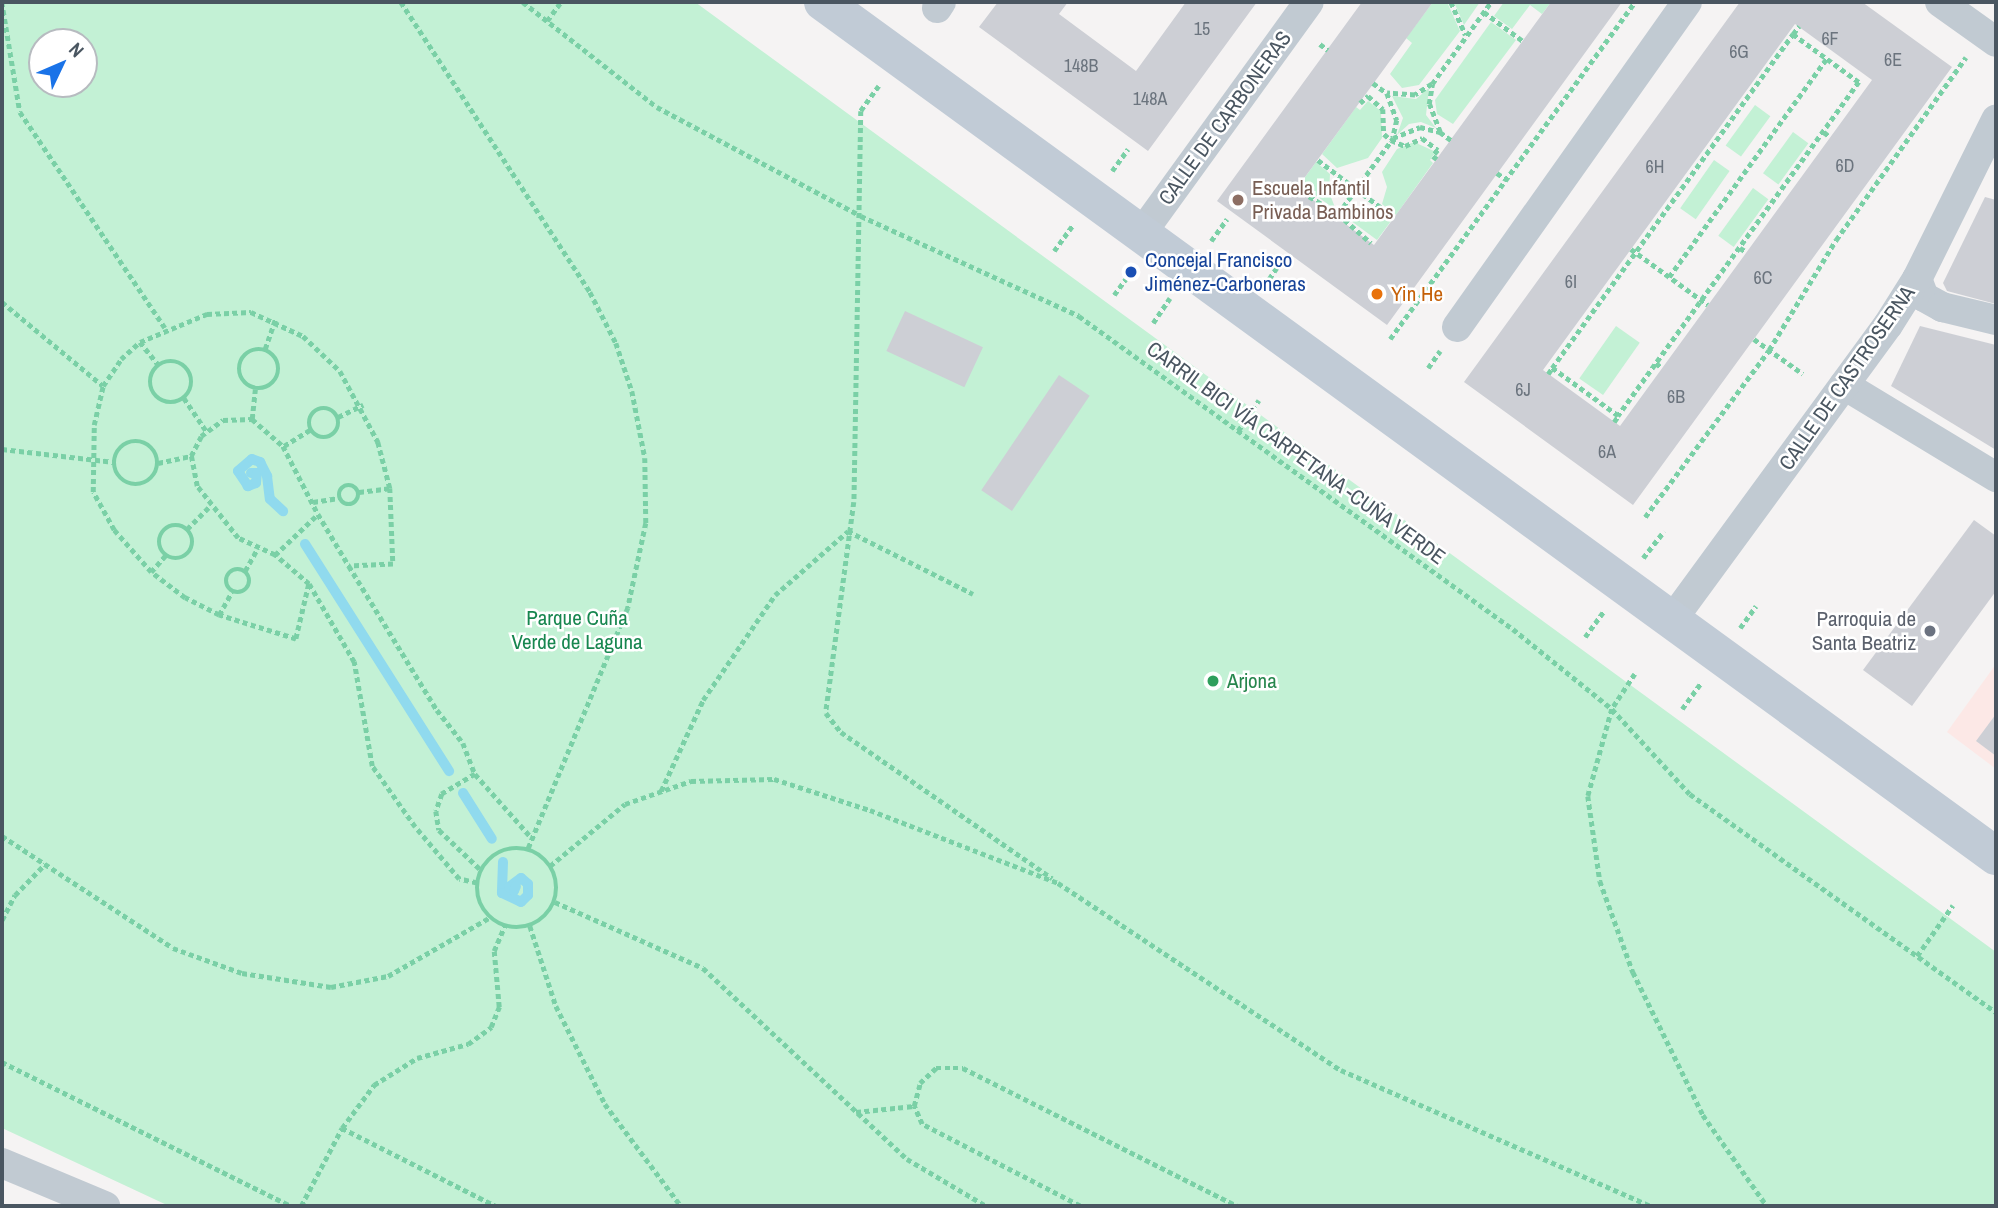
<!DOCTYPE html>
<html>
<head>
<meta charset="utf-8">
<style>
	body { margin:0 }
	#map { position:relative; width:1998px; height:1208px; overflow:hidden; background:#f5f3f3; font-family:"Archivo Narrow",sans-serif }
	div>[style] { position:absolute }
	.medical>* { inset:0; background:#fce8e6 }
	.green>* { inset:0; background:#c3f1d5; transform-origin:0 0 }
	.stream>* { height:10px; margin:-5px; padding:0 5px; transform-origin:5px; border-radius:5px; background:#90daee }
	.building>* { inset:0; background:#cdcfd5; transform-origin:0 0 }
	.path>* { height:4.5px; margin-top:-2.25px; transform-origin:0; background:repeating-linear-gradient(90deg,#7ad0a6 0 5px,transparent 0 8.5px) }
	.path>.ring { margin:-2.25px; padding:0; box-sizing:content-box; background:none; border:4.5px solid #7ad0a6; border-radius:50% }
	.street>* { height:30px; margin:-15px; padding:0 15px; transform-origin:15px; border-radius:15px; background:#c1cad2 }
	.secondary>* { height:38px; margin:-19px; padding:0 19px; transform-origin:19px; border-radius:19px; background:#c1cbd6 }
	.dots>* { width:19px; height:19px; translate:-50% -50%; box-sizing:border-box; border:4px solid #fff; border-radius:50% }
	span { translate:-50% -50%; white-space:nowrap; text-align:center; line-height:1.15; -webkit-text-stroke:5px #fff; paint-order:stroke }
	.number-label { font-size:18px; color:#6b747e }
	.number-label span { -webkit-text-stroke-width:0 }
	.street-label { font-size:21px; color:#4a5661 }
	.education-label { font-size:21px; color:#785e54 }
	.left { translate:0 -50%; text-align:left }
	.transit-label { font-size:21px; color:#164399 }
	.food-label { font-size:21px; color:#c56008 }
	.park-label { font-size:21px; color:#17864f }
	.worship-label { font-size:21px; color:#5b616d }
	.right { translate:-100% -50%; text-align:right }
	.leisure-label { font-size:21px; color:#27864d }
	.frame { position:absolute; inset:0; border:4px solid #4a5661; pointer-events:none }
	.north { position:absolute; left:28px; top:28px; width:70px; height:70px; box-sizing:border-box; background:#fff; border:2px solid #b7bbc0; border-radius:50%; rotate:46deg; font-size:19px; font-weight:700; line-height:28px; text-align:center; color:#4a5661 }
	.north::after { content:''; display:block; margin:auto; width:24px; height:32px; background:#1a73e8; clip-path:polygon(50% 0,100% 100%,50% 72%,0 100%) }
</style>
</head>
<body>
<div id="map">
	<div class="medical">
		<i style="clip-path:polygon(1996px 664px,1996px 769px,1947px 732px)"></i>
	</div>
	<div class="green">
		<i style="clip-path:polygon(evenodd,2px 2px,695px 2px,1996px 952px,1996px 1206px,169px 1206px,2px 1128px,2px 2px,42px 42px,84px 42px,84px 84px,42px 84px,42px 42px)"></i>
		<i style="clip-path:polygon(1433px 2px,1447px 2px,1460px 31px,1419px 85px,1402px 88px,1390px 74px,1412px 43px,1406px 38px)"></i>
		<i style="clip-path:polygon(1454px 2px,1480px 2px,1464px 25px)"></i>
		<i style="clip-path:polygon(1504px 2px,1551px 2px,1542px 14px,1530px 5px,1512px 29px,1494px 16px)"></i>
		<i style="clip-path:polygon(1491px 22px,1516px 40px,1453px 124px,1437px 114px,1435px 100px)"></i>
		<i style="clip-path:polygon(1429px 88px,1426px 115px,1436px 128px,1421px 122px,1409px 124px,1397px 135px,1403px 118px,1392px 96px,1416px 99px)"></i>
		<i style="clip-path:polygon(1368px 101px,1381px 111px,1382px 138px,1368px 158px,1337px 168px,1322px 154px,1356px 107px,1360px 110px)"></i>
		<i style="left:1755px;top:105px;width:19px;height:50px;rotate:36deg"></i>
		<i style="left:1793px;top:132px;width:19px;height:51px;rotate:36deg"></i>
		<i style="clip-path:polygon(1414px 142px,1436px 152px,1430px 160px,1433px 163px,1396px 215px,1382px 204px,1387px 187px,1382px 172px,1397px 149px)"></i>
		<i style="left:1714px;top:160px;width:19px;height:59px;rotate:35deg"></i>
		<i style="clip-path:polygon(1316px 162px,1330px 174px,1329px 192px,1336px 210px,1300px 184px)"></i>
		<i style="left:1753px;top:188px;width:19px;height:59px;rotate:36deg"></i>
		<i style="clip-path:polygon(1376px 210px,1391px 221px,1377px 240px,1343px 215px,1358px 217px)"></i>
		<i style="left:1616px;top:326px;width:29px;height:64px;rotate:35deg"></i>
	</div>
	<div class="stream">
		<i style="left:251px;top:473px;width:6px"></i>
		<i style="left:257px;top:473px;width:10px;rotate:96deg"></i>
		<i style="left:256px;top:483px;width:9px;rotate:159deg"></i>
		<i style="left:248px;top:486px;width:18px;rotate:-124deg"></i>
		<i style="left:238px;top:471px;width:18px;rotate:-41deg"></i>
		<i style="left:252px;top:459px;width:9px;rotate:21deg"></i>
		<i style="left:260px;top:462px;width:16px;rotate:63deg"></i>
		<i style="left:267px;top:476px;width:23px;rotate:83deg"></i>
		<i style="left:270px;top:499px;width:18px;rotate:43deg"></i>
		<i style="left:305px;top:544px;width:269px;rotate:57.6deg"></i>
		<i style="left:463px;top:793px;width:54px;rotate:57.8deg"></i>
		<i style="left:503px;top:862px;width:31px;rotate:92deg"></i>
		<i style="left:502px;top:893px;width:21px;rotate:25deg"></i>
		<i style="left:521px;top:902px;width:10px;rotate:-45deg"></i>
		<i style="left:528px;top:895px;width:11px;rotate:-90deg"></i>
		<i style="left:528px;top:884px;width:9px;rotate:-139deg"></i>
		<i style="left:521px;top:878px;width:15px;rotate:143deg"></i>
		<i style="left:509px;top:887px;width:6px;rotate:39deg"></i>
		<i style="left:514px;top:891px;width:5px;rotate:-68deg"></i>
	</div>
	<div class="building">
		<i style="clip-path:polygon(998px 2px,1068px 2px,1059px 14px,1136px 71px,1186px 2px,1257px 2px,1148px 151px,979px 27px)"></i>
		<i style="clip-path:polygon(1362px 2px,1433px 2px,1297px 188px,1374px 245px,1551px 2px,1622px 2px,1387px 325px,1217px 201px)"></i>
		<i style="clip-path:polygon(evenodd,1740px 2px,1862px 2px,1952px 67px,1633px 505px,1464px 382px,1740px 2px,1795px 24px,1872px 80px,1620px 426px,1543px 370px,1795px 24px)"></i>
		<i style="clip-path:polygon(1985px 197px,1996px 200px,1996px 304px,1947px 291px,1943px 283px)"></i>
		<i style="left:905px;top:311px;width:86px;height:44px;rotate:25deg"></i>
		<i style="clip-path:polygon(1920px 326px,1996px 345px,1996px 450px,1891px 386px)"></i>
		<i style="left:1059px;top:375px;width:37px;height:139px;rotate:34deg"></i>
		<i style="clip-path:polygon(1974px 520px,1996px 536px,1996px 591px,1912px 706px,1863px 670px)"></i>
		<i style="clip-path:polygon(1996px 714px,1996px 756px,1976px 741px)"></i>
	</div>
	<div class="path">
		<i style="left:2px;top:2px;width:111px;rotate:80.7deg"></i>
		<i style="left:20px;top:112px;width:260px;rotate:56.1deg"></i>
		<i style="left:401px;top:2px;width:346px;rotate:56.9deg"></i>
		<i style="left:590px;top:292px;width:57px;rotate:63deg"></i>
		<i style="left:616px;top:343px;width:51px;rotate:71.6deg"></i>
		<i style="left:632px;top:391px;width:68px;rotate:79deg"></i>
		<i style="left:645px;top:458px;width:65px;rotate:89.1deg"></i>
		<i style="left:646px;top:523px;width:87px;rotate:102deg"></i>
		<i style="left:628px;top:608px;width:261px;rotate:112.5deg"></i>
		<i style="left:523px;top:2px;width:170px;rotate:38.1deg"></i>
		<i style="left:657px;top:107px;width:231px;rotate:28.1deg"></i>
		<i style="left:861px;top:216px;width:240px;rotate:24.6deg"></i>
		<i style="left:1079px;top:316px;width:535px;rotate:35.8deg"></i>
		<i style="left:1513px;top:629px;width:127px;rotate:38.9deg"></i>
		<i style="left:1612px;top:709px;width:115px;rotate:47.5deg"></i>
		<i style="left:1690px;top:794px;width:376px;rotate:35.5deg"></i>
		<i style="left:1451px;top:2px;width:36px;rotate:66deg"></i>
		<i style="left:1484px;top:12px;width:49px;rotate:36.6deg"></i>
		<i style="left:547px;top:21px;width:24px;rotate:-54deg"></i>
		<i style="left:1793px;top:34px;width:82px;rotate:36deg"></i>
		<i style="left:1859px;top:82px;width:412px;rotate:125.8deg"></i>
		<i style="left:1618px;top:416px;width:82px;rotate:-144deg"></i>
		<i style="left:1552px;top:368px;width:412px;rotate:-54.2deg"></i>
		<i style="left:1793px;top:34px;width:10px;rotate:-53deg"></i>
		<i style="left:1320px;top:44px;width:10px;rotate:37deg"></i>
		<i style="left:1373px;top:83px;width:17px;rotate:36deg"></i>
		<i style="left:1432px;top:84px;width:101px;rotate:-54.3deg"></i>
		<i style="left:879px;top:86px;width:31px;rotate:126deg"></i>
		<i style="left:861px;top:111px;width:391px;rotate:91deg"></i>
		<i style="left:854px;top:502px;width:213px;rotate:97.6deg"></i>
		<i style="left:826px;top:713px;width:24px;rotate:52deg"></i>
		<i style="left:841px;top:732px;width:257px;rotate:34.7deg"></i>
		<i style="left:1360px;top:103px;width:11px;rotate:-41deg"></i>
		<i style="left:1368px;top:96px;width:20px;rotate:41deg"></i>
		<i style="left:1383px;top:109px;width:25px;rotate:88deg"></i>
		<i style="left:1384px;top:134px;width:9px;rotate:41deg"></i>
		<i style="left:1391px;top:140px;width:15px;rotate:23deg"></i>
		<i style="left:1405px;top:146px;width:19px;rotate:-25deg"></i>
		<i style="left:1422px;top:138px;width:20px;rotate:37deg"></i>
		<i style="left:1438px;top:150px;width:8px;rotate:130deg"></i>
		<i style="left:1433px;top:156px;width:5px;rotate:37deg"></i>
		<i style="left:1440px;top:132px;width:14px;rotate:36deg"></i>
		<i style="left:1824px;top:132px;width:8px;rotate:40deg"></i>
		<i style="left:1318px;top:160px;width:48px;rotate:37.3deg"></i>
		<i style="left:1356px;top:189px;width:63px;rotate:-54deg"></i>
		<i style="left:1393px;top:138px;width:29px;rotate:-22deg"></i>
		<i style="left:1420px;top:127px;width:21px;rotate:14deg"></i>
		<i style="left:1440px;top:132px;width:30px;rotate:-111deg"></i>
		<i style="left:1429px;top:104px;width:20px;rotate:-81deg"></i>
		<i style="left:1432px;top:84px;width:20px;rotate:147deg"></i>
		<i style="left:1415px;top:95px;width:28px;rotate:-176deg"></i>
		<i style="left:1387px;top:93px;width:29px;rotate:70deg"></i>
		<i style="left:1397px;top:120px;width:18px;rotate:103deg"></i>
		<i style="left:1112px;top:171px;width:27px;rotate:-54deg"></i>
		<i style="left:1497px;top:173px;width:11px;rotate:34deg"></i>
		<i style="left:1302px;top:192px;width:42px;rotate:31.4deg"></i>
		<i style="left:1338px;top:214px;width:31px;rotate:-54deg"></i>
		<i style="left:1356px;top:189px;width:47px;rotate:36.4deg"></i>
		<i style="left:1338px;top:214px;width:44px;rotate:41.3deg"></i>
		<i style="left:1211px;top:241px;width:27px;rotate:-54deg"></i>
		<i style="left:1740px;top:248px;width:8px;rotate:30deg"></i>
		<i style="left:1631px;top:249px;width:95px;rotate:36deg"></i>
		<i style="left:1054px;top:251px;width:31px;rotate:-54deg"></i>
		<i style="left:1669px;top:277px;width:269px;rotate:-54.2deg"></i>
		<i style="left:1269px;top:279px;width:23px;rotate:-56deg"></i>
		<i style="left:1114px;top:295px;width:29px;rotate:-54deg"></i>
		<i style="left:2px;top:302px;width:131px;rotate:39.7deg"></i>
		<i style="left:1153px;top:323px;width:30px;rotate:-56deg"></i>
		<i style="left:1390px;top:339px;width:417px;rotate:-54deg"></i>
		<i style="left:1754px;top:339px;width:60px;rotate:35.5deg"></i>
		<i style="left:140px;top:342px;width:28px;rotate:51deg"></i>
		<i style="left:265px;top:349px;width:31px;rotate:-71deg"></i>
		<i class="ring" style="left:239px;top:349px;width:35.5px;height:35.5px"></i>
		<i class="ring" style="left:150px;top:361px;width:37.5px;height:37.5px"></i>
		<i style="left:1656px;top:363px;width:8px;rotate:40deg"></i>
		<i style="left:1428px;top:368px;width:21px;rotate:-55deg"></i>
		<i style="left:1548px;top:374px;width:7px;rotate:-56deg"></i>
		<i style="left:184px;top:398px;width:41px;rotate:55.9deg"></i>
		<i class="ring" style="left:309px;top:408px;width:25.5px;height:25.5px"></i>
		<i style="left:338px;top:417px;width:28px;rotate:-26deg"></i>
		<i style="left:252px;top:419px;width:30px;rotate:-84deg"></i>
		<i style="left:1614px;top:422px;width:7px;rotate:-56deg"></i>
		<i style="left:1238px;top:431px;width:37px;rotate:-56deg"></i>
		<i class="ring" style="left:114px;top:441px;width:39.5px;height:39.5px"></i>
		<i style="left:284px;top:446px;width:31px;rotate:-32deg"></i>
		<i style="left:2px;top:449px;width:113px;rotate:6.6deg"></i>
		<i style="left:158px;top:463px;width:34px;rotate:-12deg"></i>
		<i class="ring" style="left:339px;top:485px;width:15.5px;height:15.5px"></i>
		<i style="left:359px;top:492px;width:31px;rotate:-7deg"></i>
		<i style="left:313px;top:502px;width:26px;rotate:-9deg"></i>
		<i style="left:1645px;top:517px;width:208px;rotate:-53.4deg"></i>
		<i style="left:1769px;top:350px;width:129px;rotate:-58.7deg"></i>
		<i style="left:1836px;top:240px;width:224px;rotate:-54.6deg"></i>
		<i class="ring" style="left:159px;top:525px;width:29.5px;height:29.5px"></i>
		<i style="left:187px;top:529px;width:33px;rotate:-45deg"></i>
		<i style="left:275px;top:555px;width:41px;rotate:-155.3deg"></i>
		<i style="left:238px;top:538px;width:66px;rotate:-128.3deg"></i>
		<i style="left:197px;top:486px;width:31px;rotate:-101deg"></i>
		<i style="left:191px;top:456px;width:22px;rotate:-63deg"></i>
		<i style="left:201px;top:436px;width:27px;rotate:-36deg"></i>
		<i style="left:223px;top:420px;width:29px;rotate:-2deg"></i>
		<i style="left:252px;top:419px;width:41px;rotate:41.1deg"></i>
		<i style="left:283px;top:446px;width:76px;rotate:62.8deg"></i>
		<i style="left:1643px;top:558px;width:34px;rotate:-52deg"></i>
		<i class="ring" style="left:226px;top:569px;width:19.5px;height:19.5px"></i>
		<i style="left:245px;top:571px;width:26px;rotate:-61deg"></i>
		<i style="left:151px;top:572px;width:23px;rotate:-49deg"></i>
		<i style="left:309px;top:584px;width:45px;rotate:-139.5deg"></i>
		<i style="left:275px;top:555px;width:59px;rotate:-43.6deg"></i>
		<i style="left:318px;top:514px;width:61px;rotate:59.2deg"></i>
		<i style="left:219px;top:615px;width:26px;rotate:-61deg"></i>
		<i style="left:1740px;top:628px;width:27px;rotate:-54deg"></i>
		<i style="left:1585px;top:637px;width:31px;rotate:-54deg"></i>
		<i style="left:1635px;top:674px;width:42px;rotate:123.3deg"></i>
		<i style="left:1612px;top:709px;width:90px;rotate:105.4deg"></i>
		<i style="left:1588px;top:796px;width:86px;rotate:82deg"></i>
		<i style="left:1600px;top:881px;width:97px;rotate:70.1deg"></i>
		<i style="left:1633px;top:972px;width:159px;rotate:63.9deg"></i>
		<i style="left:1703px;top:1115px;width:111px;rotate:54.9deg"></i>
		<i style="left:1682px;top:709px;width:31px;rotate:-54deg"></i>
		<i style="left:475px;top:774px;width:39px;rotate:149deg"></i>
		<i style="left:442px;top:794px;width:18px;rotate:109deg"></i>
		<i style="left:436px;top:811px;width:19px;rotate:81deg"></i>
		<i style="left:439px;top:830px;width:59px;rotate:43.6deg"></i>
		<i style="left:661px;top:791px;width:100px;rotate:-65.2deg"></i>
		<i style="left:703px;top:700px;width:127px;rotate:-55.6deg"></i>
		<i style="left:775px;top:595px;width:97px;rotate:-41.2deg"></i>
		<i style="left:848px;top:531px;width:140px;rotate:26.7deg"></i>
		<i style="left:2px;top:836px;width:204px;rotate:33.2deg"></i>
		<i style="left:173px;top:948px;width:73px;rotate:19.9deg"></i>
		<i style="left:242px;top:973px;width:90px;rotate:8.9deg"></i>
		<i style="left:331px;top:987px;width:58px;rotate:-10.9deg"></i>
		<i style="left:388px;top:976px;width:116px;rotate:-29.9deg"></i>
		<i class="ring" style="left:477px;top:848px;width:75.5px;height:75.5px"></i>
		<i style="left:550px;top:866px;width:97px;rotate:-39.6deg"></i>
		<i style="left:625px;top:804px;width:70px;rotate:-19.2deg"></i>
		<i style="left:691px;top:781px;width:83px;rotate:-1.4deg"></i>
		<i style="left:774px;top:779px;width:101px;rotate:17.9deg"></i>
		<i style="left:870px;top:810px;width:202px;rotate:21.2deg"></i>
		<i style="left:1058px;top:883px;width:339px;rotate:33.5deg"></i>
		<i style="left:1341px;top:1070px;width:339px;rotate:23.7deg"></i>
		<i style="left:477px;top:883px;width:18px;rotate:-167deg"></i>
		<i style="left:459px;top:879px;width:68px;rotate:-130.2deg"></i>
		<i style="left:415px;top:827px;width:75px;rotate:-125.2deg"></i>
		<i style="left:372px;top:766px;width:106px;rotate:-99.8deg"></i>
		<i style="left:354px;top:662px;width:90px;rotate:-120deg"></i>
		<i style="left:309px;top:584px;width:57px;rotate:103.3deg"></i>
		<i style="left:296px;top:639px;width:81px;rotate:-162.7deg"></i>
		<i style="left:219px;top:615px;width:38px;rotate:-153deg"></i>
		<i style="left:185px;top:598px;width:43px;rotate:-142.6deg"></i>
		<i style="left:151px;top:572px;width:56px;rotate:-131.4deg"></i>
		<i style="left:114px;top:530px;width:43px;rotate:-118.9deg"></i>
		<i style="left:93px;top:492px;width:67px;rotate:-89.1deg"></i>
		<i style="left:94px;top:425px;width:40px;rotate:-77deg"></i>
		<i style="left:103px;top:386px;width:32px;rotate:-56deg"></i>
		<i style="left:121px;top:359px;width:25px;rotate:-42deg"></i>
		<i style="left:140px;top:342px;width:73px;rotate:-22.7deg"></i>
		<i style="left:207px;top:314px;width:44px;rotate:-2.6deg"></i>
		<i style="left:251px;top:312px;width:57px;rotate:24.8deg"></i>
		<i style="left:303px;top:336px;width:51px;rotate:43.4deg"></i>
		<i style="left:340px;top:371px;width:81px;rotate:61.8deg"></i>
		<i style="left:378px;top:442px;width:48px;rotate:75.4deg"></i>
		<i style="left:390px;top:488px;width:76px;rotate:87.7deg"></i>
		<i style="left:393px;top:564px;width:44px;rotate:177.4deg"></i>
		<i style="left:349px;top:566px;width:169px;rotate:58.6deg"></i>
		<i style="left:437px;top:710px;width:42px;rotate:51.8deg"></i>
		<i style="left:463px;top:743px;width:33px;rotate:69deg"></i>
		<i style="left:475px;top:774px;width:84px;rotate:48.4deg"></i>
		<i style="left:555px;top:902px;width:162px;rotate:24deg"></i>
		<i style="left:703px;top:968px;width:279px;rotate:43.1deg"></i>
		<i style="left:907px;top:1159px;width:92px;rotate:30.7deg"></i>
		<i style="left:2px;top:920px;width:28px;rotate:-63deg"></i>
		<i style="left:15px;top:895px;width:43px;rotate:-45.9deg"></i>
		<i style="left:530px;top:926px;width:84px;rotate:72deg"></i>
		<i style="left:556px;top:1006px;width:110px;rotate:63.4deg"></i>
		<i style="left:605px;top:1104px;width:127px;rotate:53.3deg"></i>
		<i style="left:1917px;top:956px;width:62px;rotate:-54.8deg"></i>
		<i style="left:2px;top:1062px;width:323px;rotate:26.5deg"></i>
		<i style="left:856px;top:1112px;width:58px;rotate:-5.9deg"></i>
		<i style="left:342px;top:1128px;width:173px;rotate:26.9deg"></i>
		<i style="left:301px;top:1206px;width:88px;rotate:-62.3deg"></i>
		<i style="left:342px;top:1128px;width:54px;rotate:-53.3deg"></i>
		<i style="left:374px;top:1085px;width:51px;rotate:-32.1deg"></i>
		<i style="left:417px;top:1058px;width:53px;rotate:-15.4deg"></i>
		<i style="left:468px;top:1044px;width:29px;rotate:-36deg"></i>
		<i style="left:491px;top:1027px;width:22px;rotate:-68deg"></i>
		<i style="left:499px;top:1007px;width:56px;rotate:-95.1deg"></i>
		<i style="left:494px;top:951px;width:28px;rotate:-67deg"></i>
		<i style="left:1080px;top:1206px;width:178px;rotate:-152.6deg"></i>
		<i style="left:922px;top:1124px;width:20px;rotate:-114deg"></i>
		<i style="left:914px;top:1106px;width:24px;rotate:-75deg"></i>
		<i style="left:920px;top:1083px;width:22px;rotate:-43deg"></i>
		<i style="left:936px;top:1068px;width:27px"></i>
		<i style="left:963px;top:1068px;width:307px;rotate:26.7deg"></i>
	</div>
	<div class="street">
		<i style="left:1940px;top:2px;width:69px;rotate:35.5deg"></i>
		<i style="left:937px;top:8px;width:7px;rotate:-56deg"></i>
		<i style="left:1141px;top:234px;width:286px;rotate:-54.1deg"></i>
		<i style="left:1917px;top:279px;width:19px;rotate:69deg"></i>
		<i style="left:1924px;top:297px;width:21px;rotate:29deg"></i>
		<i style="left:1942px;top:307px;width:56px;rotate:13.5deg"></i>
		<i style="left:1457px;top:327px;width:398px;rotate:-54.7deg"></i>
		<i style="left:1844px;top:385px;width:178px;rotate:31.2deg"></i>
		<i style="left:1672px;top:620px;width:366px;rotate:-53.8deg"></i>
		<i style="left:1888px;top:325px;width:54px;rotate:-57.8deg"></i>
		<i style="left:1917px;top:279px;width:178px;rotate:-63.6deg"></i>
		<i style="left:2px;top:1163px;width:112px;rotate:22.7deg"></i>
	</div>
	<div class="secondary">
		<i style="left:823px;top:2px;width:1451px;rotate:36.06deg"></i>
	</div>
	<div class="dots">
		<i style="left:1238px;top:200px;background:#8d6e63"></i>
		<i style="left:1131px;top:272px;background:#1a4fb4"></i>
		<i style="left:1377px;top:294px;background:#e8710a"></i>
		<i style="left:1930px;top:631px;background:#6b7280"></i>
		<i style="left:1213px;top:681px;background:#2e9e5b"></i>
	</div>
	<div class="number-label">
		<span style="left:1202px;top:29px">15</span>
		<span style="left:1830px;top:39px">6F</span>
		<span style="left:1739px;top:52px">6G</span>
		<span style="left:1893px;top:60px">6E</span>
		<span style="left:1081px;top:66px">148B</span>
		<span style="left:1150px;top:99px">148A</span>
		<span style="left:1845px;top:166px">6D</span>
		<span style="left:1655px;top:167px">6H</span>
		<span style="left:1763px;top:278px">6C</span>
		<span style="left:1571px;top:282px">6I</span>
		<span style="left:1523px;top:390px">6J</span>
		<span style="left:1676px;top:397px">6B</span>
		<span style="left:1607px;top:452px">6A</span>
	</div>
	<div class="street-label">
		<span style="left:1225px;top:118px;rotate:-54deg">CALLE DE CARBONERAS</span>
		<span style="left:1847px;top:378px;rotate:-55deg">CALLE DE CASTROSERNA</span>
		<span style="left:1296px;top:453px;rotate:36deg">CARRIL BICI VÍA CARPETANA -CUÑA VERDE</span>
	</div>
	<div class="education-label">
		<span class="left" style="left:1252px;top:200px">Escuela Infantil<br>Privada Bambinos</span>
	</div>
	<div class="transit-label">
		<span class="left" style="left:1145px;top:272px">Concejal Francisco<br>Jiménez-Carboneras</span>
	</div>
	<div class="food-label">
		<span class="left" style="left:1391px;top:294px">Yin He</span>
	</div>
	<div class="park-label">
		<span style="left:577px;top:630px">Parque Cuña<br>Verde de Laguna</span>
	</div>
	<div class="worship-label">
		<span class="right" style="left:1916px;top:631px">Parroquia de<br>Santa Beatriz</span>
	</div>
	<div class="leisure-label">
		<span class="left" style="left:1227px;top:681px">Arjona</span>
	</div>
	<div class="frame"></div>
	<div class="north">N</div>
</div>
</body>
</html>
